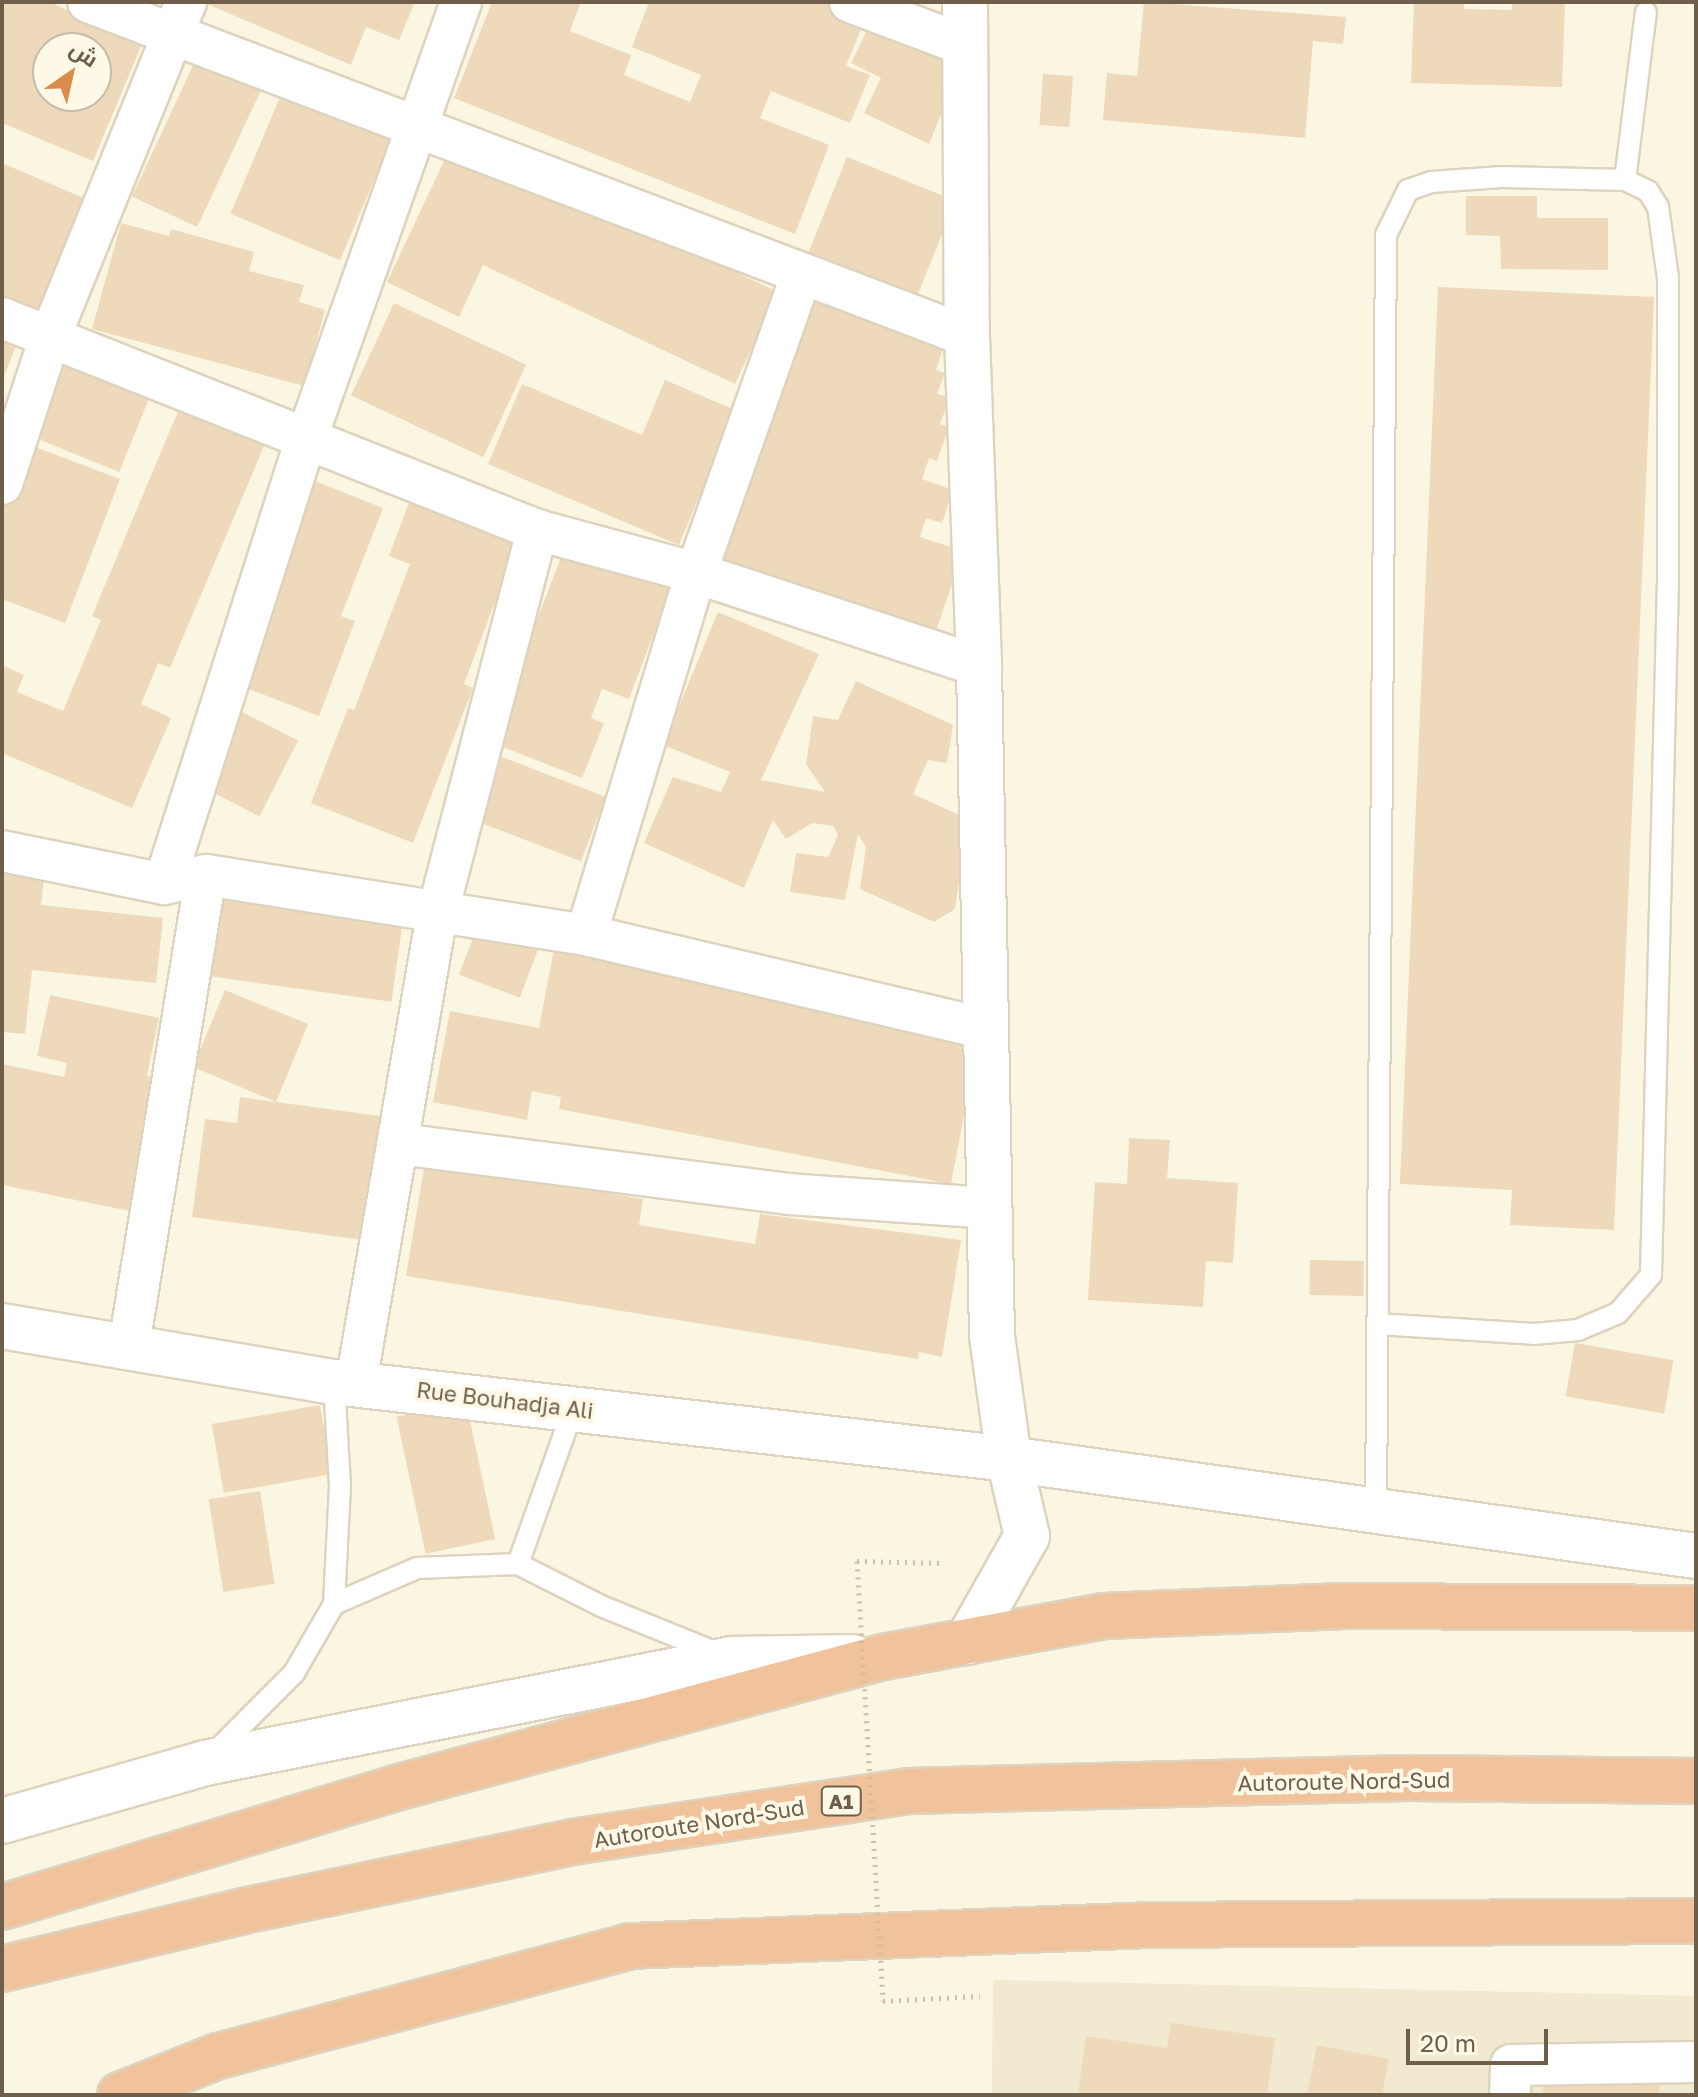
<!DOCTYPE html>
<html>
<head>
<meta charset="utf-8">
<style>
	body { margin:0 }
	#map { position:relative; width:1698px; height:2097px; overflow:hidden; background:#faf6e1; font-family:"Golos Text",Cairo,sans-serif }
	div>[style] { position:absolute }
	.residential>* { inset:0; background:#f1e9d0 }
	.building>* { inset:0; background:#eed9bb; transform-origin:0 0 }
	.path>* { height:5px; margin-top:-2.5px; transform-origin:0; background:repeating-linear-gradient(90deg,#d2bd9f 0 2px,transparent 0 8px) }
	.roads { filter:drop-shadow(2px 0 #ddd3be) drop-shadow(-2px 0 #ddd3be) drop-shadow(0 2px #ddd3be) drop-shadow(0 -2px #ddd3be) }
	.lane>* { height:20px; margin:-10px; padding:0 10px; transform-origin:10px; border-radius:10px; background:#fff }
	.street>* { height:40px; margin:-20px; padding:0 20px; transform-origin:20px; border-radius:20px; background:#fff }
	.secondary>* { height:44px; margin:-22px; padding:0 22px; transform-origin:22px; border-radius:22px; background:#fff }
	.highway>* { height:44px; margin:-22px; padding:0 22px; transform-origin:22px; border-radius:22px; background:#f1c39c }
	.path-bridge>* { height:5px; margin-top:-2.5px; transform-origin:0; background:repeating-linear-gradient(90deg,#d2bd9f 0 2px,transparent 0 8px) }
	span { translate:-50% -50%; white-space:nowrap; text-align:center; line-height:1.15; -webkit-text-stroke:8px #fef9e7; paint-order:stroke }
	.shield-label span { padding:2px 6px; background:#fef9e7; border:2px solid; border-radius:6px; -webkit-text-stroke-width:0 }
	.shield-label { font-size:20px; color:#6f5f4a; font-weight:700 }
	.street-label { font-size:22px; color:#6f5f4a }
	.frame { position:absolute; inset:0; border:4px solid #6f5f4a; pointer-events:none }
	.north { position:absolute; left:32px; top:32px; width:80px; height:80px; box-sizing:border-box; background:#fef9e7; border:2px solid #c5bba8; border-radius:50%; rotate:34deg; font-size:22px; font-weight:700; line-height:32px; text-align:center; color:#6f5f4a }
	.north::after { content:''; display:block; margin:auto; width:28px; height:36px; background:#dc8b4e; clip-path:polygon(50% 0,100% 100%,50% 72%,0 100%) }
	.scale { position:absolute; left:1406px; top:2029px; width:142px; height:36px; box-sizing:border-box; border:4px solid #6f5f4a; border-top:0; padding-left:10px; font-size:24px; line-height:28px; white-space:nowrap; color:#6f5f4a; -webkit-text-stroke:6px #fef9e7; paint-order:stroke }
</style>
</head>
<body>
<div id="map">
	<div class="residential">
		<i style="clip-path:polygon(993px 1980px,1696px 1996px,1696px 2095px,992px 2095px)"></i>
	</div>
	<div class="building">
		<i style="clip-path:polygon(evenodd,2px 2px,49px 2px,143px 42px,93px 161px,2px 123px,2px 2px,48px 48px,96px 48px,96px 96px,48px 96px,48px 48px)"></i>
		<i style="clip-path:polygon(202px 2px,415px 2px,399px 40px,366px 27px,351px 65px)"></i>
		<i style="clip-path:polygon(492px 2px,581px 2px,570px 31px,631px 55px,624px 75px,690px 102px,701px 75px,632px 47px,649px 2px,833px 2px,867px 15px,846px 66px,870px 75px,850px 123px,771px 91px,760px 118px,829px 145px,795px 234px,454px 98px)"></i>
		<i style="clip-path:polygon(1144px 2px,1346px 17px,1343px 44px,1313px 41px,1305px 138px,1103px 120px,1107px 73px,1137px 76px)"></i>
		<i style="clip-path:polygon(1414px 2px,1464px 2px,1464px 9px,1512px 10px,1512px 2px,1565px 2px,1562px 87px,1411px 83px)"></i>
		<i style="clip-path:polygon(872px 20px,962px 63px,929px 144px,864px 113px,881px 78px,851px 63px)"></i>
		<i style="left:197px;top:57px;width:72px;height:154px;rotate:25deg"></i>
		<i style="left:1043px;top:74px;width:30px;height:51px;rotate:4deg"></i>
		<i style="left:286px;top:83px;width:119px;height:142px;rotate:23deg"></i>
		<i style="clip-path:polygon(454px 140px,778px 292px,735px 384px,483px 265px,459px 317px,387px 282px)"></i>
		<i style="left:847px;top:157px;width:117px;height:105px;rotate:22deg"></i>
		<i style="clip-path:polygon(2px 163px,93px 202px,44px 315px,2px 297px)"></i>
		<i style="clip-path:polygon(1466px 196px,1537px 196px,1537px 218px,1608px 218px,1608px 270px,1501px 269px,1500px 236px,1466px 235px)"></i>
		<i style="clip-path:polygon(121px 223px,169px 236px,171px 229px,254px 252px,249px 271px,304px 285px,299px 302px,325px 310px,304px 386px,92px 329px)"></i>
		<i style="clip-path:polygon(1438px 287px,1654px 297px,1614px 1230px,1510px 1225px,1512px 1190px,1400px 1184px)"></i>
		<i style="clip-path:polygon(801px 290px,946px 339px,936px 370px,945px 373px,937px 394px,950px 397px,940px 424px,949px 427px,937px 461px,929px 458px,922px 479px,953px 490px,942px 523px,926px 518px,920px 537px,963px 551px,934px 637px,718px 559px)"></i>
		<i style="left:394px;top:303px;width:146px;height:102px;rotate:25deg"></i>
		<i style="clip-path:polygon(2px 327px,21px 334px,2px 381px)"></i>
		<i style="left:58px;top:362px;width:98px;height:79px;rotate:22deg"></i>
		<i style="clip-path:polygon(665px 380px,735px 410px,679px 545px,488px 464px,522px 384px,642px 435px)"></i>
		<i style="clip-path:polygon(179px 409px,264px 446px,170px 668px,158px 663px,141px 704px,171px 718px,132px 808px,2px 753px,2px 665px,24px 675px,17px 692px,63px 711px,101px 620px,92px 616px)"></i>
		<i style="clip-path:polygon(27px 444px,120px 479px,65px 623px,2px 599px,2px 511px)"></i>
		<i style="clip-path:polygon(312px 480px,383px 508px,341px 616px,355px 621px,319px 716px,233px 683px)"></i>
		<i style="clip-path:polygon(409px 502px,517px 544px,464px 684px,473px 688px,413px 843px,311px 803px,348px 708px,354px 710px,410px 564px,389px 556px)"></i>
		<i style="clip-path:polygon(565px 547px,671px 588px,629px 699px,602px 689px,591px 718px,604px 723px,582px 778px,490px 742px)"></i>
		<i style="clip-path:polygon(718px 612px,819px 654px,761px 780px,825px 792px,806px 764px,813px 716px,838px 720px,856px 681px,953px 725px,947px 763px,928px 760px,913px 794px,968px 819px,955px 909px,934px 922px,860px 889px,866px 847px,858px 834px,845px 900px,790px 892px,796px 853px,828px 857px,838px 835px,833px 826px,812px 823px,786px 839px,773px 820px,744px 888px,644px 843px,673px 777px,721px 792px,730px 772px,663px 745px)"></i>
		<i style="left:242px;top:712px;width:63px;height:85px;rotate:27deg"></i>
		<i style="left:502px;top:757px;width:111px;height:69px;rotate:21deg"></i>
		<i style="clip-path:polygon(2px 857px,46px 861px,41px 905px,163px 918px,156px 983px,32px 970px,25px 1034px,2px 1032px)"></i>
		<i style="left:221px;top:900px;width:183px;height:77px;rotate:8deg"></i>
		<i style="left:478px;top:925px;width:65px;height:53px;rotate:21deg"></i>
		<i style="clip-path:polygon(554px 949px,980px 1029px,951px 1184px,559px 1109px,561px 1097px,532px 1091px,527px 1120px,433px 1102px,450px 1011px,539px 1028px)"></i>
		<i style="clip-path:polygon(225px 990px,308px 1024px,276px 1102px,380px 1116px,363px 1240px,192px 1217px,205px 1119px,237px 1123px,240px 1097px,276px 1102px,193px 1067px)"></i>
		<i style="clip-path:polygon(50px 995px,159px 1018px,147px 1076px,157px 1078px,130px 1211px,2px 1185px,2px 1064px,64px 1077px,67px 1063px,37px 1056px)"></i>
		<i style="clip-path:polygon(1129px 1138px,1170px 1140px,1167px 1178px,1238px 1183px,1233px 1263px,1206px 1261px,1203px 1307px,1088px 1300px,1095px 1182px,1127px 1184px)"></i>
		<i style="clip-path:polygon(425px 1163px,643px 1199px,639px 1225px,755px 1244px,760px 1214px,961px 1240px,942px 1357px,919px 1352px,918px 1359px,406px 1276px)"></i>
		<i style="left:1310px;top:1260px;width:54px;height:35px;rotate:1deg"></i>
		<i style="left:1575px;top:1343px;width:100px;height:54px;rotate:10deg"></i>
		<i style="left:466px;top:1402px;width:140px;height:71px;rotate:78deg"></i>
		<i style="left:320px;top:1405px;width:70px;height:110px;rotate:80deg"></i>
		<i style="left:260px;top:1491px;width:94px;height:52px;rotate:81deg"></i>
		<i style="clip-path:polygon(1171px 2023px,1275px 2038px,1267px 2095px,1078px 2095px,1086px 2036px,1167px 2048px)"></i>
		<i style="clip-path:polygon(1317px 2045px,1389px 2059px,1382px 2095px,1307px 2095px)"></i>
		<i style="clip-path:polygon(1544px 2072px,1660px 2080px,1659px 2095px,1543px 2095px)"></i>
	</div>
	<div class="path">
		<i style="left:857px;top:1561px;width:86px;rotate:1.3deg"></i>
		<i style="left:883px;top:2001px;width:97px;rotate:-3deg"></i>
	</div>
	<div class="roads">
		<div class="lane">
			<i style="left:1377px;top:1324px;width:157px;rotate:3.6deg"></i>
			<i style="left:1534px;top:1334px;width:44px;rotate:-5.2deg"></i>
			<i style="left:1578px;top:1330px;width:43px;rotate:-23deg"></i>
			<i style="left:1618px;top:1313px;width:50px;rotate:-49deg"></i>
			<i style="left:1651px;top:1275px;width:694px;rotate:-88.6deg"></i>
			<i style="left:1668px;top:581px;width:303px;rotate:-90deg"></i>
			<i style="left:1668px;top:278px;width:72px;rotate:-98deg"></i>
			<i style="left:1658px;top:207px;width:19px;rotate:-122deg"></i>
			<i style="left:1648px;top:191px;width:25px;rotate:-154deg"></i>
			<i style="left:1376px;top:1511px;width:1276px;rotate:-89.55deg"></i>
			<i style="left:1386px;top:235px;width:50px;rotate:-63.9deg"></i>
			<i style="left:1408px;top:190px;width:24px;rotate:-19deg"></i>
			<i style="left:1431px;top:182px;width:71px;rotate:-4deg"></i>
			<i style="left:1502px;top:177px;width:123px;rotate:1.4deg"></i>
			<i style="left:1625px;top:180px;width:169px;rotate:-82.9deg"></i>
			<i style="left:518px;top:1564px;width:167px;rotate:-70.4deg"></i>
			<i style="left:334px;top:1604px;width:118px;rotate:-87.1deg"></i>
			<i style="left:340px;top:1486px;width:104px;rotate:-93.3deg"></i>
			<i style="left:213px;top:1754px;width:115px;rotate:-45deg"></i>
			<i style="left:294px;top:1673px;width:80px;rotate:-59.9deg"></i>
			<i style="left:334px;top:1604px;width:90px;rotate:-23.4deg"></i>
			<i style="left:417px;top:1568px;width:101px;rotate:-2.3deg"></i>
			<i style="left:518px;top:1564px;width:93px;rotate:26.8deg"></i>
			<i style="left:601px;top:1606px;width:128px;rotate:22deg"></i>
		</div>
		<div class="street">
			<i style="left:88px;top:2px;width:940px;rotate:20.81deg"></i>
			<i style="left:850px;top:2px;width:125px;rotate:20.6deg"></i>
			<i style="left:2px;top:318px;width:575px;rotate:21.62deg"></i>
			<i style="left:537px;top:530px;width:165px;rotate:15.1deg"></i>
			<i style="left:696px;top:573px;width:298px;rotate:18.2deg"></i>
			<i style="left:2px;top:484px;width:155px;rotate:-71.9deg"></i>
			<i style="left:50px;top:337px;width:362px;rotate:-67.9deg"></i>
			<i style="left:2px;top:851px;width:165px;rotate:11.5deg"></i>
			<i style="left:164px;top:884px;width:43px;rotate:-12.1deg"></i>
			<i style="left:206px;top:875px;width:385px;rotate:9deg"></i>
			<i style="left:586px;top:935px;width:409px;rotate:13.2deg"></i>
			<i style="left:164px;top:884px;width:469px;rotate:-72.3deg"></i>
			<i style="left:307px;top:437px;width:461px;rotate:-70.5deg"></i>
			<i style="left:586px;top:935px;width:378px;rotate:-73.1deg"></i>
			<i style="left:696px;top:573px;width:315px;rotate:-70.5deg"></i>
			<i style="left:399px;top:1144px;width:393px;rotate:7.3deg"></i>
			<i style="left:789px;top:1194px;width:200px;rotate:4deg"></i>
			<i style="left:129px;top:1345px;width:476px;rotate:-80.7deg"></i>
			<i style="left:356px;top:1383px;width:475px;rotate:-80.2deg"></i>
			<i style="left:437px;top:915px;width:398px;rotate:-75.4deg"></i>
			<i style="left:1510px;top:2095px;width:30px;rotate:-88deg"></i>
			<i style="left:1511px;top:2065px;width:185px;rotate:-0.9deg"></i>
		</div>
		<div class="secondary">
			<i style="left:965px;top:2px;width:334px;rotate:89.7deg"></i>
			<i style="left:967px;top:336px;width:330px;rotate:87.9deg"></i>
			<i style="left:979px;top:666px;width:670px;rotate:88.89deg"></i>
			<i style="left:992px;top:1336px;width:124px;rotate:82.1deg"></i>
			<i style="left:1009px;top:1459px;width:79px;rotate:76.8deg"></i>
			<i style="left:1027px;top:1536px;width:122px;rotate:119.5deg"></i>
			<i style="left:2px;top:1326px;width:337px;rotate:9.6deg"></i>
			<i style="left:334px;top:1382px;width:679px;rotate:6.51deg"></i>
			<i style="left:1009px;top:1459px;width:694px;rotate:8.04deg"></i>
			<i style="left:2px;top:1821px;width:211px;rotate:-15.9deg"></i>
			<i style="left:205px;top:1763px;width:537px;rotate:-11.16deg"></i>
			<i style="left:732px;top:1659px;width:121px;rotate:-0.9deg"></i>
		</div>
		<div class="highway">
			<i style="left:2px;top:1907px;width:415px;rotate:-16.8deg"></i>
			<i style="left:399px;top:1787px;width:501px;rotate:-15.03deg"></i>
			<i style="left:883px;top:1657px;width:225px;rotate:-10.5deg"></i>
			<i style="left:1104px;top:1616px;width:241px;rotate:-2.4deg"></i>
			<i style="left:1345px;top:1606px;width:351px;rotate:0.3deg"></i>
			<i style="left:2px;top:1969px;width:248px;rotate:-13.5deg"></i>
			<i style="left:243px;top:1911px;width:336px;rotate:-11.8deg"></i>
			<i style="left:572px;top:1842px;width:341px;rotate:-8.6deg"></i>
			<i style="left:909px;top:1791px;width:499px;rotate:-1.5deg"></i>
			<i style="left:1408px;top:1778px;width:288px;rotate:0.6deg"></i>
			<i style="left:120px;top:2095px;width:105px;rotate:-21.7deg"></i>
			<i style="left:218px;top:2056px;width:426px;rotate:-14.9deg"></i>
			<i style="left:630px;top:1946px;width:521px;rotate:-2.31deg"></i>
			<i style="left:1151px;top:1925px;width:545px;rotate:-0.42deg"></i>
		</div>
	</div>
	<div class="path-bridge">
		<i style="left:857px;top:1561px;width:441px;rotate:86.6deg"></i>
	</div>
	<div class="shield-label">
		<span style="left:841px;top:1801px">A1</span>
	</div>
	<div class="street-label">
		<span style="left:505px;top:1400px;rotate:7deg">Rue Bouhadja Ali</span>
		<span style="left:1344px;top:1781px;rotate:-1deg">Autoroute Nord-Sud</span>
		<span style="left:699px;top:1823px;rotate:-9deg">Autoroute Nord-Sud</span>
	</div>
	<div class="frame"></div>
	<div class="north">ش</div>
	<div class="scale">20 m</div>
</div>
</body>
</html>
